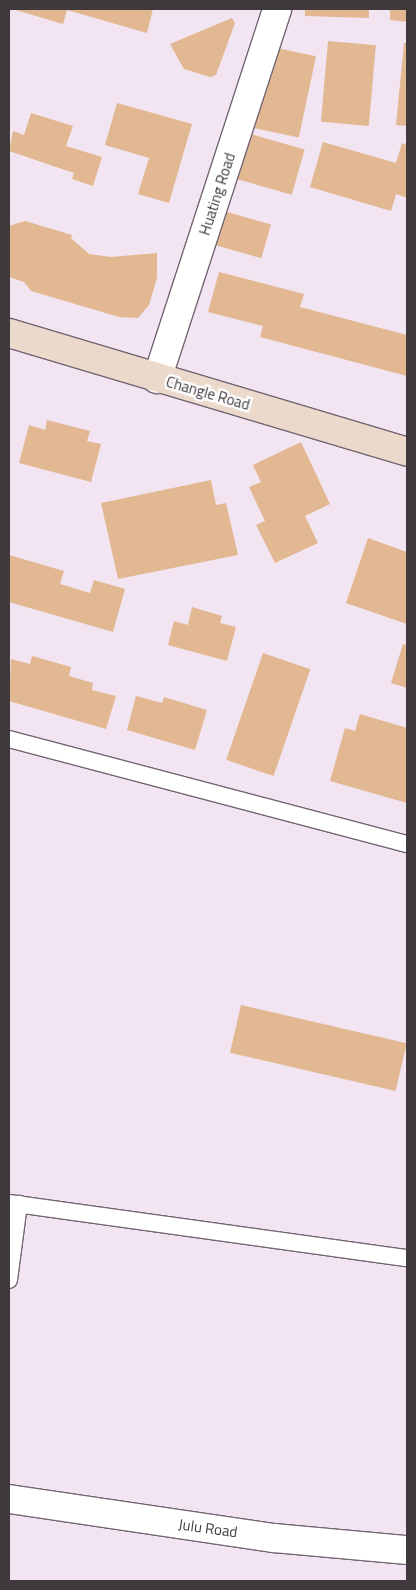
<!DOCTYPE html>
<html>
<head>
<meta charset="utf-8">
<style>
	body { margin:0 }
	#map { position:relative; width:416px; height:1590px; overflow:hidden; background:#f3e4f1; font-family:"Titillium Web",sans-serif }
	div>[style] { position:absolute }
	.building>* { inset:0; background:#e1b892; transform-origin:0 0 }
	.roads { filter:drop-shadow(1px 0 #726571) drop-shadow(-1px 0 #726571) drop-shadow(0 1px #726571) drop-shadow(0 -1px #726571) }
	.lane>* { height:16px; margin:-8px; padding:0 8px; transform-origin:8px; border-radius:8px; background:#fff }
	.street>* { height:28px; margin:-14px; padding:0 14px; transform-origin:14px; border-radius:14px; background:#fff }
	.secondary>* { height:28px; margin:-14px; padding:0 14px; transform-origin:14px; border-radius:14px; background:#ebd9cb }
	span { translate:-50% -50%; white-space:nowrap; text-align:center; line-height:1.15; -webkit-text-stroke:5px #fff; paint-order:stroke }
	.street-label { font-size:15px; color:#3f393e }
	.frame { position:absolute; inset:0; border:10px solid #3f393e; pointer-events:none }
</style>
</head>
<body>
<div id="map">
	<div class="building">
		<i style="clip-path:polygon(12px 9px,153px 9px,147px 33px,67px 10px,63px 24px)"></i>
		<i style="clip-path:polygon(305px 9px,369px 9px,369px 18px,305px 16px)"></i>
		<i style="clip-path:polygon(390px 9px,407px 9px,407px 22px,390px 20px)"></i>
		<i style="clip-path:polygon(232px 18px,235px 23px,216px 75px,210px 77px,184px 69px,170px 44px)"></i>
		<i style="left:328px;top:41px;width:48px;height:81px;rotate:5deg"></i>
		<i style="clip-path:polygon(404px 43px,407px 43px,407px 126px,396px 125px)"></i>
		<i style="left:272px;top:47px;width:45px;height:83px;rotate:12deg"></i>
		<i style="clip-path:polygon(117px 103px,192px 124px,169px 203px,138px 194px,149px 158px,105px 145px)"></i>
		<i style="clip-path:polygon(31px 113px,73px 126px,66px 146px,102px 157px,93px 186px,72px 179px,74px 173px,9px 151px,13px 131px,24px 135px)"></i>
		<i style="left:247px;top:133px;width:60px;height:47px;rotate:16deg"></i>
		<i style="clip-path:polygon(323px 142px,396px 163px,402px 143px,407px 145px,407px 198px,396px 194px,391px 211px,310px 187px)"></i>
		<i style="left:220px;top:210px;width:53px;height:35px;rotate:16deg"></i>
		<i style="clip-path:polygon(25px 221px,72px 235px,71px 238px,89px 254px,111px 257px,157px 253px,157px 278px,149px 305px,138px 318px,119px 317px,31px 291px,24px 282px,9px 277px,9px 226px)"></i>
		<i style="clip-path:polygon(219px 272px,304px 294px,300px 307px,407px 335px,407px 376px,260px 337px,263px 326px,208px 312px)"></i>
		<i style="clip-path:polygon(47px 420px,90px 431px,87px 441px,101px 444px,91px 482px,19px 463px,29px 425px,45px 430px)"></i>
		<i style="clip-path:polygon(301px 442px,330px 504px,305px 516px,318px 543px,275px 563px,256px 525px,265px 521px,249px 487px,261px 482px,253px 465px)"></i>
		<i style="clip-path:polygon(211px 480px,216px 505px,226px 503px,238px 555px,118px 579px,101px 503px)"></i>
		<i style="clip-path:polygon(368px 538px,407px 552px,407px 624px,346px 603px)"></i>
		<i style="clip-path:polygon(9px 555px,64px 571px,60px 584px,90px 593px,94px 580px,125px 589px,113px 632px,9px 602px)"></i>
		<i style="clip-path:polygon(192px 607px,222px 616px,220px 623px,236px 627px,227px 661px,168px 645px,174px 621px,188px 625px)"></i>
		<i style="clip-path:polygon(403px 644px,407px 645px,407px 688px,391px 683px)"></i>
		<i style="left:263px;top:653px;width:50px;height:113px;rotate:19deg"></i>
		<i style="clip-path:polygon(32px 656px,71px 667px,69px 676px,93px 683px,92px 690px,116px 696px,106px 729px,9px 701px,11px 659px,30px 664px)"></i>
		<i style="clip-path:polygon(136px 696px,162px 703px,164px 697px,207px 710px,195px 750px,127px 730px)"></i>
		<i style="clip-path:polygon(360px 714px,407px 728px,407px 803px,330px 781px,345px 728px,355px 731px)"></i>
		<i style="left:241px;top:1005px;width:170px;height:49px;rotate:13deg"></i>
	</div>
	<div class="roads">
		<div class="lane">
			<i style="left:9px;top:739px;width:412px;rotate:14.8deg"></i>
			<i style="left:9px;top:1203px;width:402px;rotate:7.9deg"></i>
			<i style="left:9px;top:1280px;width:77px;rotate:-82.5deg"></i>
		</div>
		<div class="street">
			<i style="left:157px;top:379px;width:389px;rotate:-72deg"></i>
			<i style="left:9px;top:1499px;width:268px;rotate:8.4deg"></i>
			<i style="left:274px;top:1538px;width:134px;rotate:5.2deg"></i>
		</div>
		<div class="secondary">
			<i style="left:9px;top:333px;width:415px;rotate:16.6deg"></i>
		</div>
	</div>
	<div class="street-label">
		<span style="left:217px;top:194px;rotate:-72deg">Huating Road</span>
		<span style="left:208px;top:393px;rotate:16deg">Changle Road</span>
		<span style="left:208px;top:1528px;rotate:8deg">Julu Road</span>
	</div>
	<div class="frame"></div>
</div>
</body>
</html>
